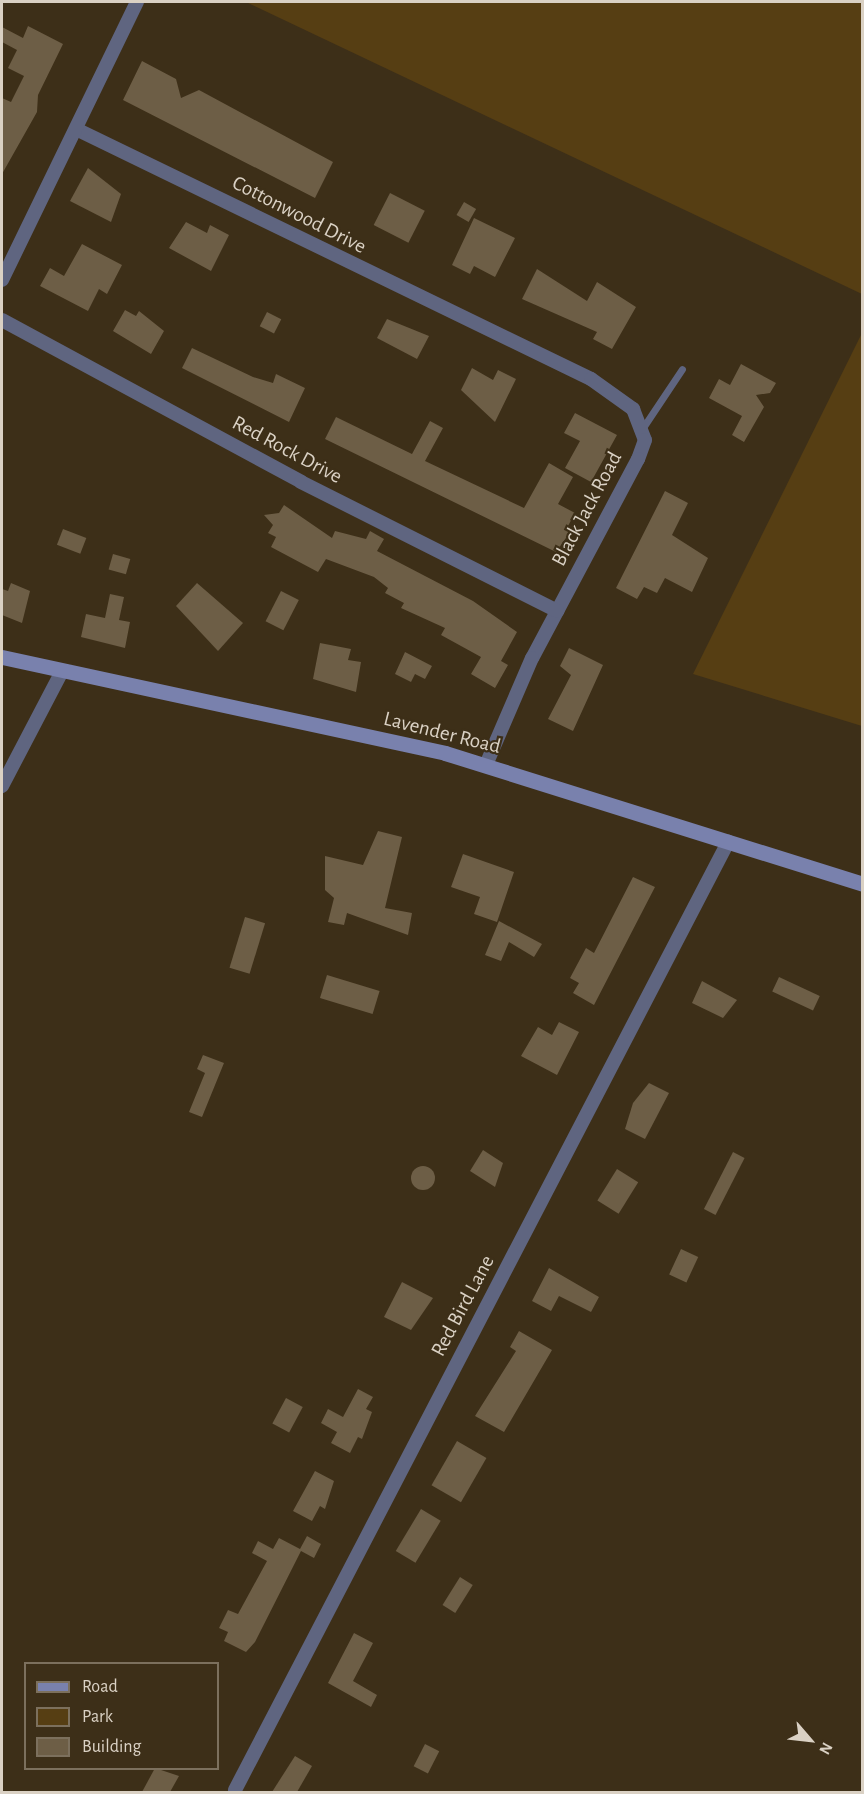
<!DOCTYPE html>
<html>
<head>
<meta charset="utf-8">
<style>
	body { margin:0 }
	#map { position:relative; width:864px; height:1794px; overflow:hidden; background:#3d2f18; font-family:"Alegreya Sans",sans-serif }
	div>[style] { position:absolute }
	.green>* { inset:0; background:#563e13 }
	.building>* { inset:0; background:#6d5e46; transform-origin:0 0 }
	.round { border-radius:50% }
	.lane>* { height:7px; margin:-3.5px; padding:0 3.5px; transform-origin:3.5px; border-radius:3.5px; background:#5f6580 }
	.street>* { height:14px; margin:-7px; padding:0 7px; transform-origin:7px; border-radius:7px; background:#5f6580 }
	.secondary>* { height:15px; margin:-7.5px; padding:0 7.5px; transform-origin:7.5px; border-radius:7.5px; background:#7981ad }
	span { translate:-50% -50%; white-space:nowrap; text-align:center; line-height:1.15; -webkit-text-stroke:4.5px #3d2f18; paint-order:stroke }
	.street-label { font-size:21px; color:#dad1c4 }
	.frame { position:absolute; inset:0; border:3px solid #dad1c4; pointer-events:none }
	.legend { position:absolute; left:24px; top:1662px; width:195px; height:108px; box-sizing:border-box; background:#3d2f18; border:2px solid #7c705d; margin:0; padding:8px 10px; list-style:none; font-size:18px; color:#dad1c4 }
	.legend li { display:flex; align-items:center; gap:12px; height:30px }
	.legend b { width:30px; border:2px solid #7c705d }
	.north { position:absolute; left:780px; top:1710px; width:60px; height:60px; -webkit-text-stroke:4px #3d2f18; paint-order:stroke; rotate:118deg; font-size:16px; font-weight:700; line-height:24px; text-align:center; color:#dad1c4 }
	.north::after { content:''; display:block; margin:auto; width:21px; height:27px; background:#dad1c4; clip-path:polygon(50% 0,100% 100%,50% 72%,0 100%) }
</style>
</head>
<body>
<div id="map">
	<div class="green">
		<i style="clip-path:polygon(246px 2px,862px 2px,862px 294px)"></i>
		<i style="clip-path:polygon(862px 333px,862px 726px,693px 674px)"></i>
	</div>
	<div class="building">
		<i style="clip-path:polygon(28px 26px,63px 44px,38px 95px,37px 112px,2px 174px,2px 98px,11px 102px,24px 76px,8px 68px,17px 50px,2px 42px,2px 27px,23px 38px)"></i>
		<i style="clip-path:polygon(142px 61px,176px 79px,181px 98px,199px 90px,333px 162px,315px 198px,123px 100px)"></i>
		<i style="clip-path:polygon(88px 168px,121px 194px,111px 222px,70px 201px)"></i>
		<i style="left:390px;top:193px;width:39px;height:36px;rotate:27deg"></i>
		<i style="left:464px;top:202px;width:14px;height:15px;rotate:30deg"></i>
		<i style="clip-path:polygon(474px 218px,515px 238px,495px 277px,474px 266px,470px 274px,452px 265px)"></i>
		<i style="clip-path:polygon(186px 222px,207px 233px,210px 225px,229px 235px,211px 271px,169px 248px)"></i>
		<i style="clip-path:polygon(82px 244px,122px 265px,107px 294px,99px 289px,88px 311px,40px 286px,50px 268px,64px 276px)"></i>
		<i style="clip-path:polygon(537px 269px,587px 301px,597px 282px,636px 307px,612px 349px,593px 339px,597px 332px,522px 299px)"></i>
		<i style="clip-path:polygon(125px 310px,136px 316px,139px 311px,164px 331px,151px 354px,113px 331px)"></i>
		<i style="left:267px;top:312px;width:16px;height:16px;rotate:27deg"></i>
		<i style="clip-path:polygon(387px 319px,429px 336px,417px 359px,377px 338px)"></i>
		<i style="clip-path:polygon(192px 348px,253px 377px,273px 383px,276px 374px,305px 388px,289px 422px,182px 368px)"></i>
		<i style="clip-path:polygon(741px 364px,776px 383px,770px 393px,756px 395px,764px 407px,744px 442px,732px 435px,742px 416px,709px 398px,719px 379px,730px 385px)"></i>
		<i style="clip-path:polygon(472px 368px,493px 380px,498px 370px,516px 379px,495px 422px,461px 390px)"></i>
		<i style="clip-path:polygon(575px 413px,617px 435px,591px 482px,565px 468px,580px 441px,564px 433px)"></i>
		<i style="clip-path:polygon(336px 417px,412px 454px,430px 421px,443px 428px,425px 461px,524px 508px,549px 463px,573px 477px,558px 504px,575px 513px,568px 526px,573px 528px,556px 552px,325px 439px)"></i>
		<i style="clip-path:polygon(665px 491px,688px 503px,672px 535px,708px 558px,692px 592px,665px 578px,657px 593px,644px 587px,637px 599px,616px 588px)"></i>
		<i style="clip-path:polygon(284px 505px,332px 538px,335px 531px,366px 539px,370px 531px,384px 539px,377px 551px,473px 601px,517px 632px,501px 661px,508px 665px,495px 688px,471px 674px,481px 657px,441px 635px,445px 628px,401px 608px,404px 603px,385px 593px,388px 588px,374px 577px,326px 559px,318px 572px,271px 547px,276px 537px,268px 533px,273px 525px,264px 515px,279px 513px)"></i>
		<i style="left:63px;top:529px;width:25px;height:17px;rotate:21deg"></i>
		<i style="left:113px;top:554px;width:18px;height:16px;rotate:16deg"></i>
		<i style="clip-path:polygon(11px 583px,30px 591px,22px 623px,2px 615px,2px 589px,8px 591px)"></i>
		<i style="clip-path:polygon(197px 583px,243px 623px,218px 651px,176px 606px)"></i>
		<i style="left:281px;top:591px;width:20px;height:34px;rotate:27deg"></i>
		<i style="clip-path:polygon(110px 594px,124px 597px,119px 620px,130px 622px,125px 648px,81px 637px,86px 614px,105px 618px)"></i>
		<i style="clip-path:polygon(320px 643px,351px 649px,348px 660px,361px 662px,356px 692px,313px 679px)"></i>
		<i style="clip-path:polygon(569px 648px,603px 665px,573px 731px,548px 719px,571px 675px,560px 666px)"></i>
		<i style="clip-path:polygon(405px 652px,432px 666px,425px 679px,415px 674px,411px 682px,395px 674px)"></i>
		<i style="clip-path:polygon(378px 831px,402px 837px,385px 908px,412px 913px,408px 935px,347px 913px,344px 925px,328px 922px,334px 898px,325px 890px,325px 856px,363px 865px)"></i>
		<i style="clip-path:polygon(463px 854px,514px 872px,497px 922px,474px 914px,480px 897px,451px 887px)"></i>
		<i style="clip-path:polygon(633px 877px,655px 887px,594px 1005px,573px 993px,579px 983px,570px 978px,586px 948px,594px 953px)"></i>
		<i style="left:245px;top:917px;width:21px;height:53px;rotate:17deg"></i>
		<i style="clip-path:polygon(499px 921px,542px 944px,534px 957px,509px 942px,501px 961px,485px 955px)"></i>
		<i style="left:327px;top:975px;width:55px;height:24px;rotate:17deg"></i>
		<i style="left:779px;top:977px;width:45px;height:16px;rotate:25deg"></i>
		<i style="clip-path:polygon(702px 981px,737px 1000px,723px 1018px,692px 1003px)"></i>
		<i style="clip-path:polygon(559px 1022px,579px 1032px,557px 1075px,521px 1056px,538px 1027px,552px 1035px)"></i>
		<i style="clip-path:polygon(203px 1055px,224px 1063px,202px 1117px,189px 1112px,205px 1073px,197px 1069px)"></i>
		<i style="clip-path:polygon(649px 1083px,669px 1093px,645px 1139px,625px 1129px,633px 1103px)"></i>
		<i style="clip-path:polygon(483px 1150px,503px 1163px,495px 1187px,470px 1171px)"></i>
		<i style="left:733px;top:1152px;width:13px;height:64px;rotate:27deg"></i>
		<i class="round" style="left:411px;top:1166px;width:24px;height:24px"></i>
		<i style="left:617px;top:1169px;width:25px;height:37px;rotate:32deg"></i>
		<i style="left:681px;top:1249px;width:19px;height:28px;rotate:25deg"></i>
		<i style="clip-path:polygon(549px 1268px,599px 1297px,591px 1312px,559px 1296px,551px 1311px,532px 1301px)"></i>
		<i style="clip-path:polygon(402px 1282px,433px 1298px,411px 1330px,384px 1317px)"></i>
		<i style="clip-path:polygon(519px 1331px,552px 1350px,504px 1432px,475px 1416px,516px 1351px,510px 1347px)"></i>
		<i style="clip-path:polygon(358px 1389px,373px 1397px,366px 1409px,372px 1412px,362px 1439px,358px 1437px,350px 1453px,331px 1443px,337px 1432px,321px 1423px,328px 1409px,343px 1417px)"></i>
		<i style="left:286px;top:1398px;width:19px;height:29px;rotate:28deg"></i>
		<i style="left:457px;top:1441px;width:34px;height:51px;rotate:30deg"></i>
		<i style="clip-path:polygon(315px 1471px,334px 1481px,325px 1509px,320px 1506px,312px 1521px,293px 1511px)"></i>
		<i style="left:421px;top:1509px;width:23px;height:49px;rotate:31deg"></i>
		<i style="clip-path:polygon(307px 1536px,321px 1544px,314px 1558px,301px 1551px,255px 1642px,246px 1652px,224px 1641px,228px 1632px,219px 1628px,228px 1610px,238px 1614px,267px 1561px,252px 1553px,258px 1541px,273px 1549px,279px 1538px,300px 1549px)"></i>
		<i style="left:460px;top:1577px;width:15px;height:33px;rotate:32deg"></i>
		<i style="clip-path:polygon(354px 1633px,373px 1643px,353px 1681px,377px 1695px,371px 1707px,328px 1683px)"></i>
		<i style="left:425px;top:1744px;width:16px;height:25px;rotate:27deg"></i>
		<i style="clip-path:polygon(295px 1756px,312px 1766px,297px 1792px,272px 1792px)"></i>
		<i style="clip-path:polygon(155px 1768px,179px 1776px,170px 1792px,142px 1792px)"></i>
	</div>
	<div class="lane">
		<i style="left:642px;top:429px;width:72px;rotate:-56.3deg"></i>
	</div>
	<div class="street">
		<i style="left:78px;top:130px;width:570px;rotate:25.89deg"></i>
		<i style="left:591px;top:379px;width:52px;rotate:35.5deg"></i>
		<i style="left:633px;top:409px;width:33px;rotate:69deg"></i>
		<i style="left:645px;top:440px;width:20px;rotate:110deg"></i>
		<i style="left:638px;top:459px;width:225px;rotate:118deg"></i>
		<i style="left:532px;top:658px;width:116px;rotate:113.3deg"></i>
		<i style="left:2px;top:280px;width:309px;rotate:-64.1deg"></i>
		<i style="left:2px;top:320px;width:340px;rotate:28.4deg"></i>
		<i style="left:301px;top:482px;width:287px;rotate:26.7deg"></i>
		<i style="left:2px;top:786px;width:127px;rotate:-62.4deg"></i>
		<i style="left:235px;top:1790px;width:1069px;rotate:-62.52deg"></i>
	</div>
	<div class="secondary">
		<i style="left:2px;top:657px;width:453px;rotate:12.2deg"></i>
		<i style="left:445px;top:753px;width:437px;rotate:17.4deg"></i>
	</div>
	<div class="street-label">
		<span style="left:299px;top:215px;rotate:27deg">Cottonwood Drive</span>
		<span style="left:287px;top:450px;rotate:28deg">Red Rock Drive</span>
		<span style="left:587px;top:509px;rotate:-62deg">Black Jack Road</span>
		<span style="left:442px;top:733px;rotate:14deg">Lavender Road</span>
		<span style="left:463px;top:1306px;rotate:-62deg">Red Bird Lane</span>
	</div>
	<div class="frame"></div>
	<ul class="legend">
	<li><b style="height:8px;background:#7981ad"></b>Road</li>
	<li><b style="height:16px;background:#563e13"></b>Park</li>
	<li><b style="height:16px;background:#6d5e46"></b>Building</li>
	</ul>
	<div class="north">N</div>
</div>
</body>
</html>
